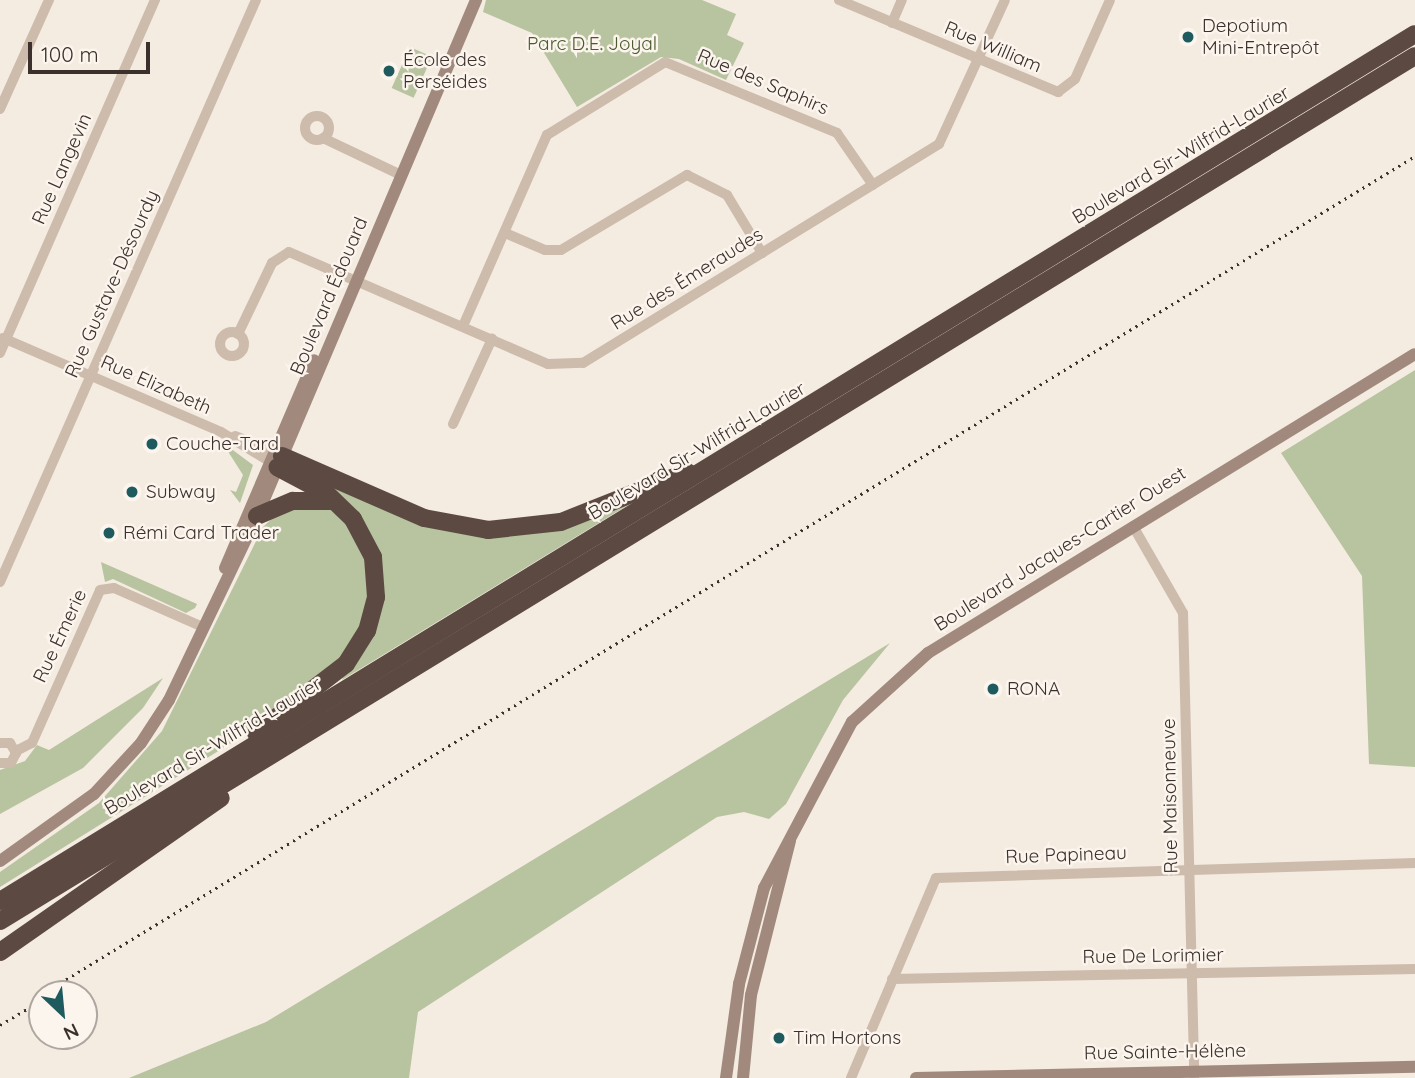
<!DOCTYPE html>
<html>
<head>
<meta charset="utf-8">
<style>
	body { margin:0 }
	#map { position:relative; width:1415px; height:1078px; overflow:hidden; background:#f4ebe1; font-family:Quicksand,sans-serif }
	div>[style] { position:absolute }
	.green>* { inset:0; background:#b8c4a0; transform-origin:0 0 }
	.street>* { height:10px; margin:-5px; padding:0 5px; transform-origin:5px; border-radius:5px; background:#cdbbac }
	.street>.ring { margin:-5px; padding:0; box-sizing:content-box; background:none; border:10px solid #cdbbac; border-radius:50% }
	.secondary>* { height:12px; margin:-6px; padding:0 6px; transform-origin:6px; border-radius:6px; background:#a18a7d }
	.highway>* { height:18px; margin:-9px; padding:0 9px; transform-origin:9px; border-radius:9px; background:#5c4a42 }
	.rail>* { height:2.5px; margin-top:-1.25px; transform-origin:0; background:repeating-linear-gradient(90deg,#3b302b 0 2px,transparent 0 7px) }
	.dots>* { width:19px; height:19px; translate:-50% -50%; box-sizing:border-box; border:4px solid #fbf5ee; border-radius:50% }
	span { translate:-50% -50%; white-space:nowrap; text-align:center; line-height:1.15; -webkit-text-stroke:5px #fbf5ee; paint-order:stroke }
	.poi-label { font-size:19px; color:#3b302b }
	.left { translate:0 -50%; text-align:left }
	.park-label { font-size:19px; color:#4a5a2e }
	.street-label { font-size:19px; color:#3b302b }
	.north { position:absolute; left:28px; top:980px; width:70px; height:70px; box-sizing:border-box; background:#fbf5ee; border:2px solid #aea6a0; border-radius:50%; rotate:154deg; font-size:19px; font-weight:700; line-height:28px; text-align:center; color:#3b302b }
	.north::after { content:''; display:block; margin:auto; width:24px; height:32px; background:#1f5a5e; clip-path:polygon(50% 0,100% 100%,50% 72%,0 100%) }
	.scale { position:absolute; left:28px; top:42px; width:122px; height:32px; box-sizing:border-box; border:4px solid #3b302b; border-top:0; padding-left:9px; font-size:21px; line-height:24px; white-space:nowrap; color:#3b302b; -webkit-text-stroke:5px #fbf5ee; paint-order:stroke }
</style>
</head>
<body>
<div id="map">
	<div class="green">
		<i style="clip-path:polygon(486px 0,702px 0,736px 14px,727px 35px,744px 43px,726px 80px,679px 59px,661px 57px,577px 107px,532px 33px,483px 12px)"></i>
		<i style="left:410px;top:47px;width:24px;height:45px;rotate:24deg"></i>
		<i style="clip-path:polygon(1415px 370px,1415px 767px,1369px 764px,1362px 576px,1281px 453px)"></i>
		<i style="clip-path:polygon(222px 442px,253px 465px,240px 503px,230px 490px,236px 492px,243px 475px)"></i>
		<i style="clip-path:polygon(325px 482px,483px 533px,625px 501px,628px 505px,342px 680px,380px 582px)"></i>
		<i style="clip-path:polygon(321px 504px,343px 516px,367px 559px,371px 594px,353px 647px,236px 740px,0 887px,0 872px,99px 803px,162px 731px,263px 527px,281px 510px)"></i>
		<i style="clip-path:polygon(101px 562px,197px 604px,195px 608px,186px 613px,113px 579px,105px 582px)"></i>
		<i style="clip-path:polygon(890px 643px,843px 700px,786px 804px,769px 819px,744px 812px,717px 817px,418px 1012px,409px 1078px,129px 1078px,266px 1022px)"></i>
		<i style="clip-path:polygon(163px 678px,143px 708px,83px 768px,0 814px,0 770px,25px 761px,37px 745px,49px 750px)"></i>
	</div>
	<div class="street">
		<i style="left:839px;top:0;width:238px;rotate:22.8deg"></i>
		<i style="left:1058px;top:92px;width:21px;rotate:-37deg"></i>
		<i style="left:1075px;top:79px;width:86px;rotate:-66.1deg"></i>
		<i style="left:892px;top:23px;width:25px;rotate:-67deg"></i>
		<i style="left:0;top:109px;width:120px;rotate:-65.8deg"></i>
		<i class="ring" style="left:305px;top:116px;width:14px;height:14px"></i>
		<i style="left:323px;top:138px;width:86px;rotate:25.4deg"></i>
		<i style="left:505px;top:233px;width:43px;rotate:23deg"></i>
		<i style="left:545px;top:250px;width:16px"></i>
		<i style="left:561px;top:250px;width:147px;rotate:-30.8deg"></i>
		<i style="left:687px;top:175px;width:45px;rotate:26.6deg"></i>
		<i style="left:727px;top:195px;width:68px;rotate:58.9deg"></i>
		<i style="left:463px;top:326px;width:209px;rotate:-66.3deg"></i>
		<i style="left:547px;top:135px;width:139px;rotate:-31.7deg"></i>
		<i style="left:665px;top:62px;width:186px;rotate:22.4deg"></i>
		<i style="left:837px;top:133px;width:63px;rotate:55.3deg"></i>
		<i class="ring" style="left:220px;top:332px;width:14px;height:14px"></i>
		<i style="left:238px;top:334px;width:79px;rotate:-64.4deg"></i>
		<i style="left:272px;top:263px;width:20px;rotate:-33deg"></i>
		<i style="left:289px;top:252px;width:282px;rotate:23.4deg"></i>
		<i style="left:548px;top:364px;width:35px;rotate:-2deg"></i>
		<i style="left:583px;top:363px;width:418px;rotate:-31.6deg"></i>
		<i style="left:939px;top:144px;width:158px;rotate:-65.4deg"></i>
		<i style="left:3px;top:338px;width:237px;rotate:23.3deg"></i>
		<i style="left:221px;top:432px;width:56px;rotate:31.1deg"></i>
		<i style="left:0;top:353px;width:386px;rotate:-66.3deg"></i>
		<i style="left:453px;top:424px;width:94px;rotate:-65.4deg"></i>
		<i style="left:235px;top:436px;width:41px;rotate:21.5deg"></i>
		<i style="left:1133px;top:526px;width:100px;rotate:60.1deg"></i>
		<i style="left:1183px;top:613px;width:463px;rotate:88.6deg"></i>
		<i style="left:0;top:582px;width:636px;rotate:-66.26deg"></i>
		<i style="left:0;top:743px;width:10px"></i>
		<i style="left:10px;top:743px;width:12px;rotate:59deg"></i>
		<i style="left:16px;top:753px;width:11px;rotate:117deg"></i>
		<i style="left:11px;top:763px;width:11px;rotate:180deg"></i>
		<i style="left:16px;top:751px;width:18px;rotate:-27deg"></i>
		<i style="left:32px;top:743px;width:167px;rotate:-66deg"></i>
		<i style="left:100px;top:590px;width:14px;rotate:-8deg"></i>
		<i style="left:114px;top:588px;width:97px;rotate:23.7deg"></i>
		<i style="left:892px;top:979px;width:523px;rotate:-1.1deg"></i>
		<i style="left:851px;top:1078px;width:217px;rotate:-67deg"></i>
		<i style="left:936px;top:878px;width:479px;rotate:-1.8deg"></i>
	</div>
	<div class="secondary">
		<i style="left:225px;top:568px;width:226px;rotate:-66.8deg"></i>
		<i style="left:0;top:861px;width:115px;rotate:-35.5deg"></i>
		<i style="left:94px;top:794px;width:69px;rotate:-47.3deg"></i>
		<i style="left:141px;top:743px;width:51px;rotate:-56.9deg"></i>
		<i style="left:169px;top:700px;width:204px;rotate:-64.4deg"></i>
		<i style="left:257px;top:516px;width:561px;rotate:-67deg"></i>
		<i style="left:726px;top:1078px;width:95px;rotate:-82.1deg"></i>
		<i style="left:739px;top:984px;width:99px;rotate:-75.4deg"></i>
		<i style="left:764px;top:888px;width:188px;rotate:-62.1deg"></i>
		<i style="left:852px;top:722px;width:103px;rotate:-42.2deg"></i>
		<i style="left:928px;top:653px;width:571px;rotate:-31.55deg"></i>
		<i style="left:743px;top:1078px;width:83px;rotate:-84.5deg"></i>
		<i style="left:751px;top:995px;width:159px;rotate:-75.8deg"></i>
		<i style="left:916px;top:1078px;width:499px;rotate:-1.3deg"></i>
	</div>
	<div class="highway">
		<i style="left:282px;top:456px;width:155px;rotate:23.6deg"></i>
		<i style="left:424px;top:518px;width:65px;rotate:10.6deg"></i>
		<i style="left:488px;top:530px;width:73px;rotate:-6.3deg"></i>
		<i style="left:561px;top:522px;width:136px;rotate:-21.6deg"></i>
		<i style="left:257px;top:516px;width:39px;rotate:-23deg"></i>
		<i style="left:293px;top:501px;width:40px"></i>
		<i style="left:256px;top:733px;width:113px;rotate:-37.5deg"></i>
		<i style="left:346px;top:664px;width:39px;rotate:-58deg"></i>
		<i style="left:367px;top:631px;width:35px;rotate:-75deg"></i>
		<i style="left:376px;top:597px;width:40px;rotate:-94.3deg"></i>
		<i style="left:373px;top:557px;width:43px;rotate:-117.8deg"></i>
		<i style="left:353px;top:519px;width:37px;rotate:-136deg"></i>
		<i style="left:326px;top:493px;width:55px;rotate:-152deg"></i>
		<i style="left:0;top:901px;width:1659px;rotate:-31.5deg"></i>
		<i style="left:0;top:921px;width:1658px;rotate:-31.44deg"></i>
		<i style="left:0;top:952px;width:269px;rotate:-34.9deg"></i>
	</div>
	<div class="rail">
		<i style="left:42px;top:994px;width:1609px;rotate:-31.4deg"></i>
		<i style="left:0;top:1025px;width:49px;rotate:-30.8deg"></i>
	</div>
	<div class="dots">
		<i style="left:1188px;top:37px;background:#1f5a5e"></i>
		<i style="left:389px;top:71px;background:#1f5a5e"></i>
		<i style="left:152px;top:444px;background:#1f5a5e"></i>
		<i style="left:132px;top:492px;background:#1f5a5e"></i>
		<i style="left:109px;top:533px;background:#1f5a5e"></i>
		<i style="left:993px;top:689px;background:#1f5a5e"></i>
		<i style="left:779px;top:1038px;background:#1f5a5e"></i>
	</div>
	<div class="poi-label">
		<span class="left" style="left:1202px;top:37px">Depotium<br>Mini-Entrepôt</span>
		<span class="left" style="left:403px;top:71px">École des<br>Perséides</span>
		<span class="left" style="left:166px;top:444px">Couche-Tard</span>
		<span class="left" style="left:146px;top:492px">Subway</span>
		<span class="left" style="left:123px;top:533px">Rémi Card Trader</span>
		<span class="left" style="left:1007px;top:689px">RONA</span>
		<span class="left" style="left:793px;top:1038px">Tim Hortons</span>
	</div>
	<div class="park-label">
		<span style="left:592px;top:44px">Parc D.E. Joyal</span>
	</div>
	<div class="street-label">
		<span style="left:993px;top:47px;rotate:23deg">Rue William</span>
		<span style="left:763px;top:82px;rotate:23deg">Rue des Saphirs</span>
		<span style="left:1181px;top:155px;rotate:-31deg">Boulevard Sir-Wilfrid-Laurier</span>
		<span style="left:62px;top:169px;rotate:-66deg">Rue Langevin</span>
		<span style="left:687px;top:279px;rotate:-32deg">Rue des Émeraudes</span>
		<span style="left:112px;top:284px;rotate:-66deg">Rue Gustave-Désourdy</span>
		<span style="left:329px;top:296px;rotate:-67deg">Boulevard Édouard</span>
		<span style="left:156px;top:385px;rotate:24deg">Rue Elizabeth</span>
		<span style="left:697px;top:451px;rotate:-31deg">Boulevard Sir-Wilfrid-Laurier</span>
		<span style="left:1060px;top:549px;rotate:-32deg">Boulevard Jacques-Cartier Ouest</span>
		<span style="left:60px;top:636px;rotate:-65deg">Rue Émerie</span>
		<span style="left:213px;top:746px;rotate:-31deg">Boulevard Sir-Wilfrid-Laurier</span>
		<span style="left:1170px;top:796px;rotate:-91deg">Rue Maisonneuve</span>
		<span style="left:1066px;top:855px;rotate:-2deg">Rue Papineau</span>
		<span style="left:1153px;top:956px;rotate:-1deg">Rue De Lorimier</span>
		<span style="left:1165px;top:1052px;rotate:-1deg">Rue Sainte-Hélène</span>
	</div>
	<div class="north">N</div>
	<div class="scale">100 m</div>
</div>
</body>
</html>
